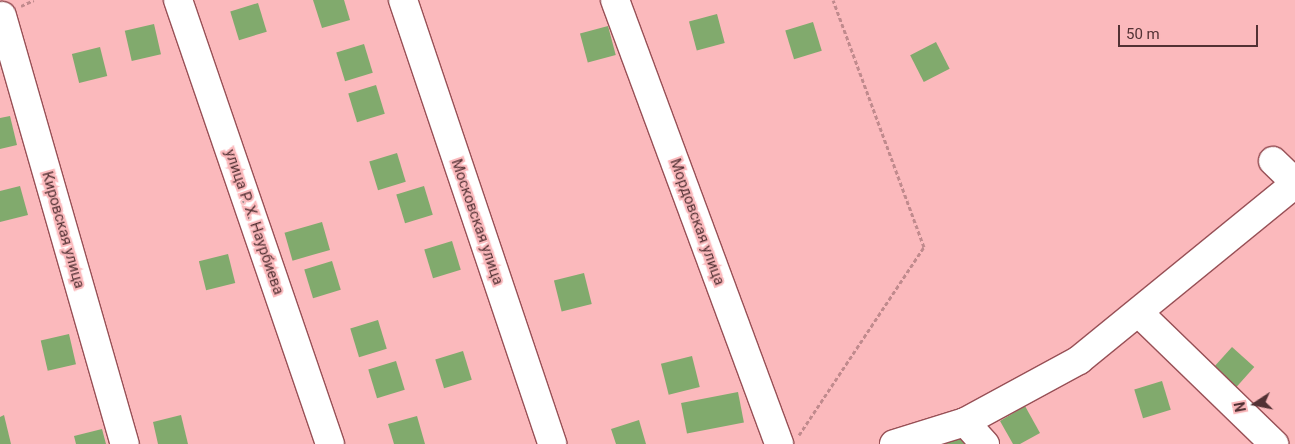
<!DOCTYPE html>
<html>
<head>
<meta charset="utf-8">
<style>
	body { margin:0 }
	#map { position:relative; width:1295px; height:444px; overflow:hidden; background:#fbb9bc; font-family:Roboto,sans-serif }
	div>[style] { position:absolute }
	.building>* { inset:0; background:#81aa6d; transform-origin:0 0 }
	.path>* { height:3px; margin-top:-1.5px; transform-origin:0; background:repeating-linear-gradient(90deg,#c08a8d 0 4px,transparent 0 6.5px) }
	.roads { filter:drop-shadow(1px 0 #985056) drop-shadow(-1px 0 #985056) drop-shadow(0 1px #985056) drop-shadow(0 -1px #985056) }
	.minor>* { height:28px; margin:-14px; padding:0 14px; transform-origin:14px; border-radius:14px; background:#fff }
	span { translate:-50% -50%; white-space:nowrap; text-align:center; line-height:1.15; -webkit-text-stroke:4.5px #fbb9bc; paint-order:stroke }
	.street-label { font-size:15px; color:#523134 }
	.north { position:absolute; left:1230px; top:379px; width:50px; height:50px; -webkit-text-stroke:4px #fbb9bc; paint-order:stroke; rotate:259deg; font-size:14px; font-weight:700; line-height:20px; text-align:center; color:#523134 }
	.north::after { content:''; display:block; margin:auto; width:18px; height:22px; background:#523134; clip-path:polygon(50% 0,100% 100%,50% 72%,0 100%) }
	.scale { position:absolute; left:1118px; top:25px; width:140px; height:22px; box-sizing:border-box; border:2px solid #523134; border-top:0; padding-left:6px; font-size:15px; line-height:18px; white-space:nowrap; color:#523134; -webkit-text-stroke:4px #fbb9bc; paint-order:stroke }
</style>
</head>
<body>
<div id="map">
	<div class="building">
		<i style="clip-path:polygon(313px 0,344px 0,350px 20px,322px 28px)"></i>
		<i style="left:258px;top:3px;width:30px;height:29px;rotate:73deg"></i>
		<i style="left:717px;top:14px;width:30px;height:29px;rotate:75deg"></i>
		<i style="left:813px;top:22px;width:30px;height:29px;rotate:73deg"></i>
		<i style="left:154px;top:24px;width:31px;height:30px;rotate:77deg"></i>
		<i style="left:608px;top:26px;width:30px;height:29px;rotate:75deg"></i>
		<i style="left:936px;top:42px;width:30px;height:29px;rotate:63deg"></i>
		<i style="left:364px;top:44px;width:30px;height:29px;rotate:73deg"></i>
		<i style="left:100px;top:47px;width:30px;height:29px;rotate:76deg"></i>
		<i style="left:376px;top:85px;width:30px;height:29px;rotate:73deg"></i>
		<i style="clip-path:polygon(10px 116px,17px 145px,0 149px,0 118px)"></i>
		<i style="left:397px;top:153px;width:30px;height:29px;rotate:73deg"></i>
		<i style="clip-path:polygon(20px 186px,28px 215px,0 222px,0 191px)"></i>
		<i style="left:424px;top:186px;width:30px;height:29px;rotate:73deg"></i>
		<i style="left:322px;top:222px;width:29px;height:39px;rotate:74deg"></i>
		<i style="left:452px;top:241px;width:30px;height:29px;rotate:73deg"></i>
		<i style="left:228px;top:254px;width:30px;height:30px;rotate:76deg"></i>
		<i style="left:332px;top:261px;width:30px;height:29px;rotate:73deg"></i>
		<i style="left:584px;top:273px;width:32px;height:31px;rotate:76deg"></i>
		<i style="left:378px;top:320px;width:30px;height:29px;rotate:73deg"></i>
		<i style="left:69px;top:334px;width:31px;height:29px;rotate:77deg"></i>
		<i style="left:1232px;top:347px;width:30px;height:29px;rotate:42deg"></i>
		<i style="left:463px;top:351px;width:30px;height:29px;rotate:73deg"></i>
		<i style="left:692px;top:356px;width:32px;height:32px;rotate:76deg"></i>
		<i style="left:396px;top:361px;width:30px;height:29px;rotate:73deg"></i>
		<i style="left:1162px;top:381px;width:30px;height:29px;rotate:73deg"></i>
		<i style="left:738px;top:392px;width:31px;height:58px;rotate:79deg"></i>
		<i style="clip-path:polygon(1025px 406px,1040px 433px,1020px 444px,1013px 444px,1000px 421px)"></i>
		<i style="clip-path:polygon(4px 415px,11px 444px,0 444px,0 417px)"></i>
		<i style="clip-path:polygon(181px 415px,188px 444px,158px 444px,153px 422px)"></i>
		<i style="clip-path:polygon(417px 416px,425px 444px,394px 444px,388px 424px)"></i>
		<i style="clip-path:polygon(639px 420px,646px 444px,616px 444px,611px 429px)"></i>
		<i style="clip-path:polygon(102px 429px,106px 444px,76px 444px,74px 436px)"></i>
		<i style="clip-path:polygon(964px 436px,966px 444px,940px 444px)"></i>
	</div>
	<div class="path">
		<i style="left:21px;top:6px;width:14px;rotate:-25deg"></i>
		<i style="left:799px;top:435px;width:226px;rotate:-56.4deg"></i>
		<i style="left:924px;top:247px;width:263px;rotate:-110.2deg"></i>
	</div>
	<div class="roads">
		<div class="minor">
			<i style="left:178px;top:0;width:469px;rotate:71.1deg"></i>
			<i style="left:403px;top:0;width:468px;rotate:71.4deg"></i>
			<i style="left:615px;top:0;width:473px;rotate:69.7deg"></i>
			<i style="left:2px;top:16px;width:445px;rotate:74deg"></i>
			<i style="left:1273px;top:161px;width:30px;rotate:44deg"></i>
			<i style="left:1140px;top:314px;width:187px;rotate:44.1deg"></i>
			<i style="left:965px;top:422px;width:30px;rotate:48deg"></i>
			<i style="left:894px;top:444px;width:74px;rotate:-17.2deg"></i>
			<i style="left:965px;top:422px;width:130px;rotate:-28.5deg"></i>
			<i style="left:1079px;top:360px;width:279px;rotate:-39.2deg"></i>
		</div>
	</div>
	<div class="street-label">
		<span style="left:254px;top:222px;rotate:71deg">улица Р. Х. Наурбиева</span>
		<span style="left:477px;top:222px;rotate:71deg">Московская улица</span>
		<span style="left:697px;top:222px;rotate:70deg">Мордовская улица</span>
		<span style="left:63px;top:230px;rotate:74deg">Кировская улица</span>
	</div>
	<div class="north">N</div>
	<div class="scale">50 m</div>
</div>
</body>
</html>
